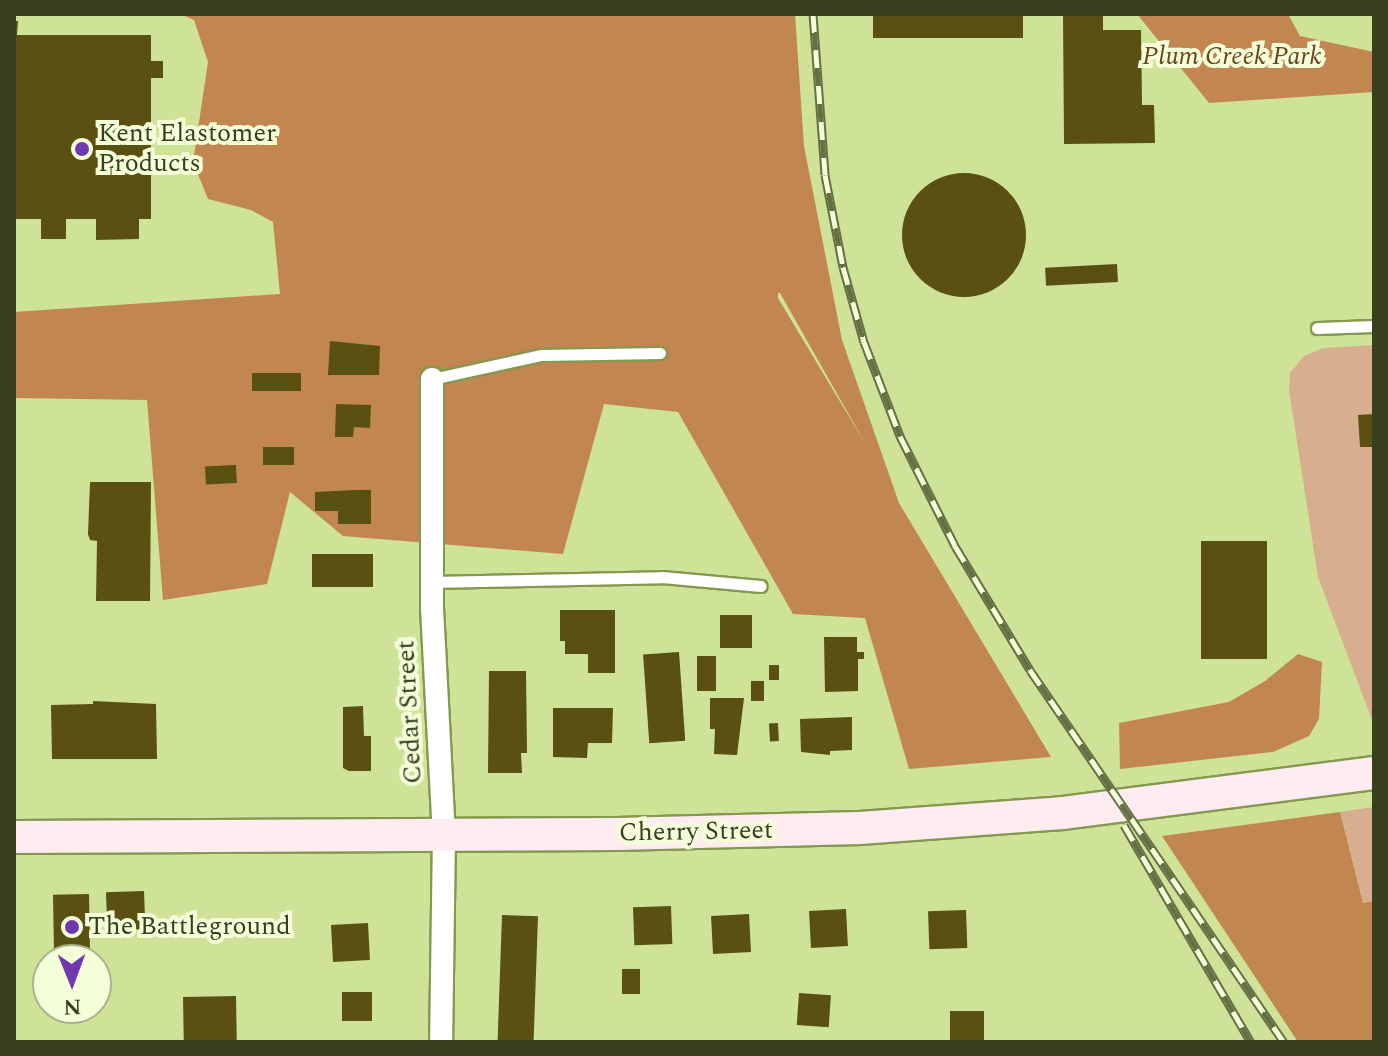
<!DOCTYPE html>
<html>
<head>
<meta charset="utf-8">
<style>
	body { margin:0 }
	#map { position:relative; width:1388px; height:1056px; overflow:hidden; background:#cee298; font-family:Spectral,serif }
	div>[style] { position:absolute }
	.green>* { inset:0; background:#d7af8f }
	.forest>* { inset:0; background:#c28650 }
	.building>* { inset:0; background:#595012; transform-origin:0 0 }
	.round { border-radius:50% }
	.roads { filter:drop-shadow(2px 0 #859850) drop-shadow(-2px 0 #859850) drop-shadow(0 2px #859850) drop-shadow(0 -2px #859850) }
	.lane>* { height:11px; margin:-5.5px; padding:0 5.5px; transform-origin:5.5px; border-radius:5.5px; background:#fff }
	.street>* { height:22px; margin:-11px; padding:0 11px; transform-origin:11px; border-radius:11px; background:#fff }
	.secondary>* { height:32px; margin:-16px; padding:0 16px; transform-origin:16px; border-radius:16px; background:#feecf1 }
	.rail>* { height:9px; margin-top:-4.5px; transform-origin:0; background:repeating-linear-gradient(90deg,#f4ffda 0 18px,#657044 0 36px); box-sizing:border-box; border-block:2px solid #657044 }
	.dots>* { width:22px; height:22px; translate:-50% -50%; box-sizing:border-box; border:4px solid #f4ffda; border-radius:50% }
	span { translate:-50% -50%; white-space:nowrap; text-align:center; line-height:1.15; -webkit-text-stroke:8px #f4ffda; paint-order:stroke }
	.park-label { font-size:26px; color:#6d431b; font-style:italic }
	.poi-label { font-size:26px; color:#373f20 }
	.left { translate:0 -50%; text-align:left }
	.street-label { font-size:26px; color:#373f20 }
	.frame { position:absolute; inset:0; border:16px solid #373f20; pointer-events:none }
	.north { position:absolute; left:32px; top:944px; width:80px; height:80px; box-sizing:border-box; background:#f4ffda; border:2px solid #a8b290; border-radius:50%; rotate:179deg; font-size:22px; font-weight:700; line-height:32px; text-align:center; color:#373f20 }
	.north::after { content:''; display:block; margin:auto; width:28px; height:36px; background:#7039af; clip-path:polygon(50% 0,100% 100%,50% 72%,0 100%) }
</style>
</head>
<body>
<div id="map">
	<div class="green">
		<i style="clip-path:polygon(1374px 345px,1374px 725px,1318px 577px,1289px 390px,1290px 373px,1304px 356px,1324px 348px)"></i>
		<i style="clip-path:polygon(1374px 807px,1374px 901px,1363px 903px,1340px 812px)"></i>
	</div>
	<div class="forest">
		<i style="clip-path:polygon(evenodd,180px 14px,795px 14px,804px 146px,842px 340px,899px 503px,1051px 757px,909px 769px,865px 618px,793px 614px,678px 412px,604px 404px,563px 554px,343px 536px,290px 492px,267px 584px,163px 600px,147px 400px,14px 398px,14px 312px,280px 294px,273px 222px,251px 210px,208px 199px,193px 162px,208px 62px,194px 20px,180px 14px,778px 293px,780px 293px,866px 445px,778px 298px,778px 293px)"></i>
		<i style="clip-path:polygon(1137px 14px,1288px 14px,1300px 36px,1374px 52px,1374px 92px,1209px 103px)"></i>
		<i style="clip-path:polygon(1298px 654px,1322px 662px,1319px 719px,1309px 736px,1273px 752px,1120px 769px,1119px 723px,1229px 702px,1265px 681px)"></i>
		<i style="clip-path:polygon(1340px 812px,1363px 903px,1374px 901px,1374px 1042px,1298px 1042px,1162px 836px)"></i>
	</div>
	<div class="building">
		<i style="left:873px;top:14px;width:150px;height:24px"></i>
		<i style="clip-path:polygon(1063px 14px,1103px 14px,1103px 30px,1141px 30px,1142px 105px,1154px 105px,1155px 143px,1064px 144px)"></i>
		<i style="clip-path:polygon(14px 21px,18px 21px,17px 35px,151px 35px,151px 61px,163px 61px,163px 78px,151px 78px,151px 219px,139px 219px,139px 239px,96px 240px,96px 219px,66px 219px,66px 239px,41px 239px,41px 219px,14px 219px)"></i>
		<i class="round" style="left:902px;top:173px;width:124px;height:124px"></i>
		<i style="left:1117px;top:264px;width:18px;height:72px;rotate:87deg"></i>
		<i style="clip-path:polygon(330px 341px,380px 346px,379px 375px,328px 375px)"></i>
		<i style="left:301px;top:373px;width:18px;height:49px;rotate:90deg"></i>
		<i style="clip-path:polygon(336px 404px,371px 405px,370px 428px,354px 427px,353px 437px,335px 437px)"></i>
		<i style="clip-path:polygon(1374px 414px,1374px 447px,1360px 447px,1358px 415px)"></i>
		<i style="left:263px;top:447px;width:31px;height:18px"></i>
		<i style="left:236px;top:465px;width:18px;height:31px;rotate:87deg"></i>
		<i style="clip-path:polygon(90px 482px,151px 482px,150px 601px,96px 601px,97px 541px,90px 540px,88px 534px)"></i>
		<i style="clip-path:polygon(355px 490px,371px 490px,371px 524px,338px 524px,338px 511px,315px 511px,315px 492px)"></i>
		<i style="left:1201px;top:541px;width:66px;height:118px"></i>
		<i style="left:312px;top:554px;width:61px;height:33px"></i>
		<i style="clip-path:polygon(560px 610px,615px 610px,615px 673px,588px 673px,588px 654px,565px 654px,565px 641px,560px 641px)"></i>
		<i style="left:720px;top:615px;width:32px;height:33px"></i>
		<i style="clip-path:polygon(824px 637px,857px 637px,857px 652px,864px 652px,864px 659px,858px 659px,858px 691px,825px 692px)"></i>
		<i style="left:679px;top:652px;width:89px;height:36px;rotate:86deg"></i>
		<i style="left:697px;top:656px;width:19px;height:35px"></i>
		<i style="left:769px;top:665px;width:10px;height:15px"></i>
		<i style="clip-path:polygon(489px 671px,526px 671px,527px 753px,521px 753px,522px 773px,488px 773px)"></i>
		<i style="left:751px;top:681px;width:13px;height:20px"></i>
		<i style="clip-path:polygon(710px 698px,744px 698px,737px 755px,714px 754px,715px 729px,710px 729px)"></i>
		<i style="clip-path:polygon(93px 701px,156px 704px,157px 759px,52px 759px,51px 705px,93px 704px)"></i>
		<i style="clip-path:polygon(363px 706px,364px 736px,371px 736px,371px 771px,349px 771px,343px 768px,343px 707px)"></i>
		<i style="clip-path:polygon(553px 708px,613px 708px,612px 743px,588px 743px,587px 758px,553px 757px)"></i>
		<i style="clip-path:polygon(852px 717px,852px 750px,830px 751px,830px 755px,801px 752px,800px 719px)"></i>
		<i style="left:778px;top:723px;width:18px;height:9px;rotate:87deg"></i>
		<i style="left:144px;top:891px;width:38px;height:38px;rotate:88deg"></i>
		<i style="left:89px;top:894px;width:66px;height:36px;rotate:89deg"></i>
		<i style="left:671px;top:906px;width:38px;height:38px;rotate:88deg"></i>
		<i style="left:846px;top:909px;width:37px;height:37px;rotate:87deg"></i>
		<i style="left:966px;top:910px;width:38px;height:38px;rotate:88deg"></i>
		<i style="left:749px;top:914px;width:38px;height:38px;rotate:87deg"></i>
		<i style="left:502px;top:915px;width:36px;height:125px;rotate:2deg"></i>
		<i style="left:368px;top:923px;width:37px;height:37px;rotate:87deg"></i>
		<i style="left:622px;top:969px;width:18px;height:25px"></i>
		<i style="left:342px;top:992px;width:30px;height:29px"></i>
		<i style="left:799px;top:993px;width:32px;height:32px;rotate:4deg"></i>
		<i style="left:236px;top:996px;width:46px;height:53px;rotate:89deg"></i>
		<i style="left:950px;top:1011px;width:34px;height:31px"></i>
	</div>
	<div class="roads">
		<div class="lane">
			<i style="left:1317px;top:328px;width:57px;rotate:-2deg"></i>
			<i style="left:432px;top:379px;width:112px;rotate:-12.4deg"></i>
			<i style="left:541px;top:355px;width:119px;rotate:-1deg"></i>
			<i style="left:432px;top:582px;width:230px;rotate:-1.2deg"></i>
			<i style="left:662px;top:577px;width:99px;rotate:5.2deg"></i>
		</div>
		<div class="street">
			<i style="left:432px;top:379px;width:229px;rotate:90deg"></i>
			<i style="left:432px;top:608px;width:226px;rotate:87deg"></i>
			<i style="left:444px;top:834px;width:208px;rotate:90.8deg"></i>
		</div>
		<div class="secondary">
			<i style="left:14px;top:837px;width:603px;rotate:-0.29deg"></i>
			<i style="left:617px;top:834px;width:242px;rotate:-1.4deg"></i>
			<i style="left:859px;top:828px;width:204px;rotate:-4.2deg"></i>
			<i style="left:1062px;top:813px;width:315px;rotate:-7.3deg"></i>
		</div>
	</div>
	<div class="rail">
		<i style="left:813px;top:14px;width:161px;rotate:85.7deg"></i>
		<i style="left:825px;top:175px;width:94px;rotate:78.9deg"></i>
		<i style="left:843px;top:267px;width:78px;rotate:74.4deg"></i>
		<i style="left:864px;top:342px;width:101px;rotate:69deg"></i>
		<i style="left:900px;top:436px;width:123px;rotate:63.4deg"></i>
		<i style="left:955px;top:546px;width:145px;rotate:58.8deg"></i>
		<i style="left:1030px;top:670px;width:450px;rotate:55.7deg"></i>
		<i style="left:1124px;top:825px;width:251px;rotate:59.7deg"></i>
	</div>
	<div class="dots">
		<i style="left:82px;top:149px;background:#7039af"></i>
		<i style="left:72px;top:927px;background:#7039af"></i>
	</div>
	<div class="park-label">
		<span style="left:1232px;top:57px">Plum Creek Park</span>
	</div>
	<div class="poi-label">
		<span class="left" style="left:98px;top:149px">Kent Elastomer<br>Products</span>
		<span class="left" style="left:88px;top:927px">The Battleground</span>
	</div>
	<div class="street-label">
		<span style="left:410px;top:712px;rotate:-93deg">Cedar Street</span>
		<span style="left:696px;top:832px;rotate:-1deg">Cherry Street</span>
	</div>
	<div class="frame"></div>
	<div class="north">N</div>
</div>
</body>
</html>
